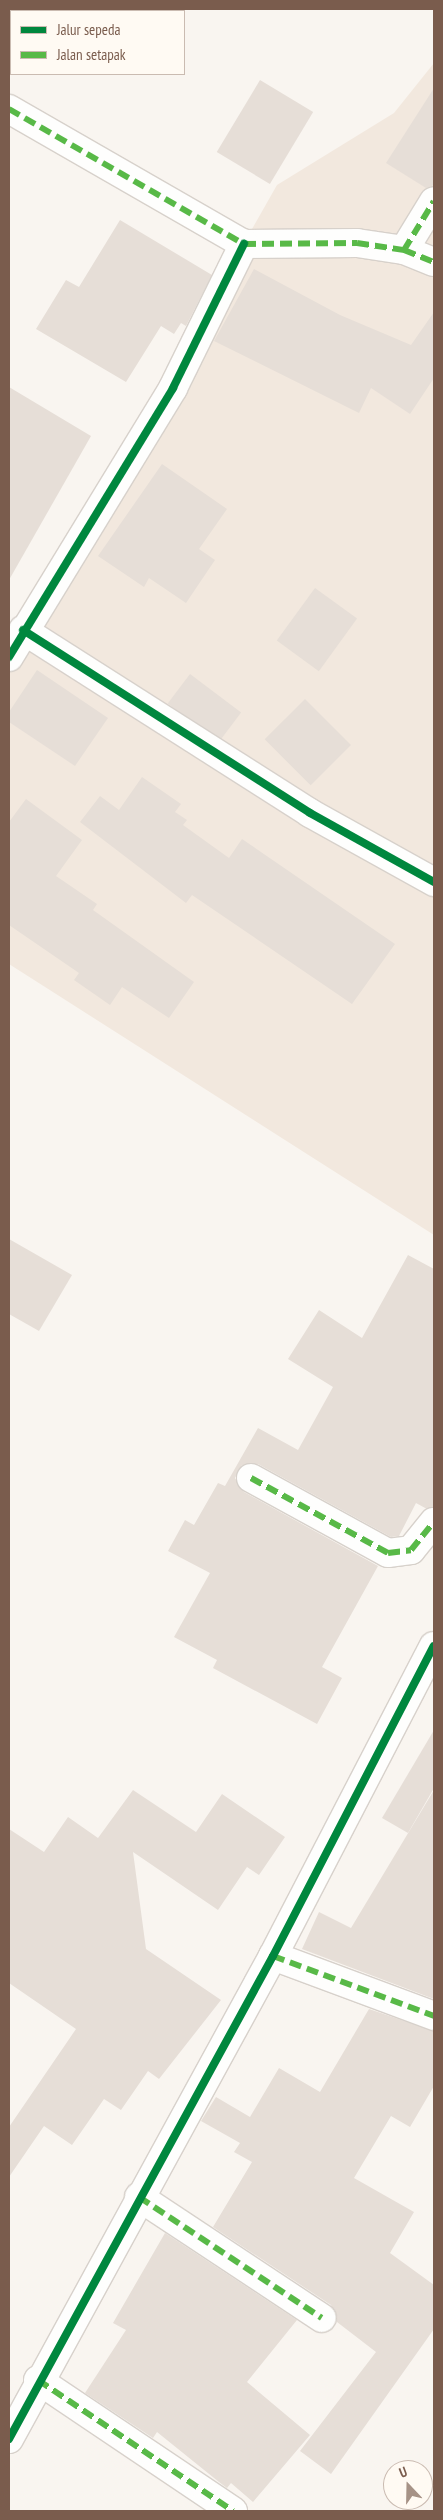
<!DOCTYPE html>
<html>
<head>
<meta charset="utf-8">
<style>
	body { margin:0 }
	#map { position:relative; width:443px; height:2520px; overflow:hidden; background:#f9f5f0; font-family:"PT Sans Narrow",sans-serif }
	div>[style] { position:absolute }
	.residential>* { inset:0; background:#f2e8de }
	.building>* { inset:0; background:#e6ded7; transform-origin:0 0 }
	.roads { filter:drop-shadow(1px 0 #d7d1cb) drop-shadow(-1px 0 #d7d1cb) drop-shadow(0 1px #d7d1cb) drop-shadow(0 -1px #d7d1cb) }
	.minor>* { height:28px; margin:-14px; padding:0 14px; transform-origin:14px; border-radius:14px; background:#fefefd }
	.tertiary>* { height:28px; margin:-14px; padding:0 14px; transform-origin:14px; border-radius:14px; background:#fefefd }
	.quiet>* { height:6px; margin-top:-3px; transform-origin:0; background:repeating-linear-gradient(90deg,#58b947 0 12px,transparent 0 18px) }
	.cycleway>* { height:8px; margin:-4px; padding:0 4px; transform-origin:4px; border-radius:4px; background:#00873e }
	span { translate:-50% -50%; white-space:nowrap; text-align:center; line-height:1.15; -webkit-text-stroke:4px #fffaf3; paint-order:stroke }
	.frame { position:absolute; inset:0; border:10px solid #7a5c4d; pointer-events:none }
	.legend { position:absolute; left:10px; top:10px; width:175px; height:65px; box-sizing:border-box; background:#fffaf3; border:1px solid #cabbb1; margin:0; padding:6px 9px; list-style:none; font-size:15px; color:#7a5c4d }
	.legend li { display:flex; align-items:center; gap:10px; height:25px }
	.legend b { width:25px; border:1px solid #cabbb1 }
	.north { position:absolute; left:383px; top:2460px; width:50px; height:50px; box-sizing:border-box; background:#fffaf3; border:1px solid #cabbb1; border-radius:50%; rotate:339deg; font-size:14px; font-weight:700; line-height:20px; text-align:center; color:#7a5c4d }
	.north::after { content:''; display:block; margin:auto; width:18px; height:22px; background:#a69286; clip-path:polygon(50% 0,100% 100%,50% 72%,0 100%) }
</style>
</head>
<body>
<div id="map">
	<div class="residential">
		<i style="clip-path:polygon(434px 63px,434px 1235px,9px 964px,9px 656px,277px 185px,394px 113px)"></i>
	</div>
	<div class="building">
		<i style="left:260px;top:80px;width:62px;height:84px;rotate:31deg"></i>
		<i style="clip-path:polygon(434px 88px,434px 185px,426px 188px,386px 163px)"></i>
		<i style="clip-path:polygon(120px 220px,212px 275px,186px 326px,181px 323px,174px 334px,161px 326px,126px 382px,36px 329px,66px 280px,79px 287px)"></i>
		<i style="clip-path:polygon(254px 269px,340px 315px,411px 345px,434px 312px,434px 378px,410px 414px,371px 388px,359px 413px,214px 341px)"></i>
		<i style="clip-path:polygon(9px 387px,91px 436px,9px 580px)"></i>
		<i style="clip-path:polygon(162px 464px,227px 509px,199px 549px,215px 560px,186px 603px,149px 578px,144px 587px,98px 556px)"></i>
		<i style="left:315px;top:588px;width:52px;height:65px;rotate:36deg"></i>
		<i style="clip-path:polygon(37px 670px,108px 718px,75px 766px,9px 722px,9px 712px)"></i>
		<i style="left:190px;top:674px;width:64px;height:37px;rotate:37deg"></i>
		<i style="left:305px;top:699px;width:65px;height:57px;rotate:45deg"></i>
		<i style="clip-path:polygon(142px 777px,181px 804px,175px 812px,187px 820px,183px 825px,229px 858px,242px 839px,395px 944px,352px 1004px,192px 895px,186px 903px,80px 822px,100px 796px,119px 810px)"></i>
		<i style="clip-path:polygon(26px 799px,82px 840px,56px 876px,97px 904px,93px 910px,194px 982px,169px 1018px,122px 987px,110px 1005px,74px 980px,79px 973px,9px 925px,9px 822px)"></i>
		<i style="clip-path:polygon(9px 1239px,72px 1275px,39px 1331px,9px 1314px)"></i>
		<i style="clip-path:polygon(408px 1255px,434px 1269px,434px 1507px,427px 1509px,416px 1503px,399px 1536px,391px 1537px,258px 1464px,242px 1465px,235px 1478px,244px 1492px,378px 1566px,322px 1667px,342px 1678px,317px 1724px,213px 1668px,217px 1660px,174px 1637px,210px 1573px,168px 1551px,185px 1520px,194px 1525px,218px 1483px,225px 1486px,258px 1428px,298px 1450px,333px 1387px,288px 1359px,319px 1310px,362px 1338px)"></i>
		<i style="clip-path:polygon(434px 1730px,434px 1788px,408px 1833px,382px 1818px)"></i>
		<i style="clip-path:polygon(133px 1790px,196px 1832px,222px 1794px,285px 1837px,259px 1875px,247px 1867px,218px 1910px,133px 1852px,146px 1949px,221px 2000px,159px 2079px,148px 2071px,121px 2110px,104px 2099px,72px 2145px,44px 2126px,9px 2177px,9px 2127px,76px 2029px,9px 1983px,9px 1829px,44px 1852px,68px 1817px,98px 1838px)"></i>
		<i style="clip-path:polygon(434px 1790px,434px 1999px,302px 1949px,319px 1912px,351px 1928px)"></i>
		<i style="clip-path:polygon(369px 2009px,434px 2031px,434px 2086px,410px 2127px,391px 2116px,354px 2178px,414px 2212px,390px 2253px,434px 2285px,434px 2329px,331px 2474px,300px 2451px,376px 2352px,337px 2322px,331px 2305px,213px 2227px,252px 2162px,234px 2152px,240px 2143px,201px 2121px,216px 2097px,250px 2117px,279px 2068px,320px 2092px)"></i>
		<i style="clip-path:polygon(165px 2233px,297px 2320px,247px 2382px,310px 2435px,253px 2502px,231px 2483px,227px 2488px,219px 2482px,157px 2432px,153px 2438px,85px 2393px,126px 2330px,113px 2323px)"></i>
	</div>
	<div class="roads">
		<div class="minor">
			<i style="left:9px;top:109px;width:271px;rotate:29.9deg"></i>
			<i style="left:244px;top:244px;width:113px;rotate:-0.5deg"></i>
			<i style="left:357px;top:243px;width:48px;rotate:8.5deg"></i>
			<i style="left:404px;top:250px;width:32px;rotate:22deg"></i>
			<i style="left:404px;top:250px;width:57px;rotate:-58.5deg"></i>
			<i style="left:23px;top:630px;width:340px;rotate:32.5deg"></i>
			<i style="left:310px;top:813px;width:142px;rotate:29.1deg"></i>
			<i style="left:9px;top:657px;width:315px;rotate:-58.6deg"></i>
			<i style="left:173px;top:388px;width:161px;rotate:-63.8deg"></i>
			<i style="left:251px;top:1478px;width:156px;rotate:28.7deg"></i>
			<i style="left:388px;top:1553px;width:23px;rotate:-7deg"></i>
			<i style="left:411px;top:1550px;width:36px;rotate:-51deg"></i>
			<i style="left:273px;top:1956px;width:172px;rotate:20.4deg"></i>
			<i style="left:139px;top:2197px;width:219px;rotate:33.5deg"></i>
			<i style="left:38px;top:2380px;width:235px;rotate:33.9deg"></i>
		</div>
		<div class="tertiary">
			<i style="left:9px;top:2439px;width:550px;rotate:-61.34deg"></i>
			<i style="left:273px;top:1956px;width:349px;rotate:-62.6deg"></i>
		</div>
	</div>
	<div class="quiet">
		<i style="left:9px;top:109px;width:271px;rotate:29.9deg"></i>
		<i style="left:244px;top:244px;width:113px;rotate:-0.5deg"></i>
		<i style="left:357px;top:243px;width:48px;rotate:8.5deg"></i>
		<i style="left:404px;top:250px;width:32px;rotate:22deg"></i>
		<i style="left:404px;top:250px;width:57px;rotate:-58.5deg"></i>
		<i style="left:251px;top:1478px;width:156px;rotate:28.7deg"></i>
		<i style="left:388px;top:1553px;width:23px;rotate:-7deg"></i>
		<i style="left:411px;top:1550px;width:36px;rotate:-51deg"></i>
		<i style="left:273px;top:1956px;width:172px;rotate:20.4deg"></i>
		<i style="left:139px;top:2197px;width:219px;rotate:33.5deg"></i>
		<i style="left:38px;top:2380px;width:235px;rotate:33.9deg"></i>
	</div>
	<div class="cycleway">
		<i style="left:23px;top:630px;width:340px;rotate:32.5deg"></i>
		<i style="left:310px;top:813px;width:142px;rotate:29.1deg"></i>
		<i style="left:9px;top:657px;width:315px;rotate:-58.6deg"></i>
		<i style="left:173px;top:388px;width:161px;rotate:-63.8deg"></i>
		<i style="left:9px;top:2439px;width:550px;rotate:-61.34deg"></i>
		<i style="left:273px;top:1956px;width:349px;rotate:-62.6deg"></i>
	</div>
	<div class="frame"></div>
	<ul class="legend">
	<li><b style="height:6px;background:#00873e"></b>Jalur sepeda</li>
	<li><b style="height:6px;background:#58b947"></b>Jalan setapak</li>
	</ul>
	<div class="north">U</div>
</div>
</body>
</html>
